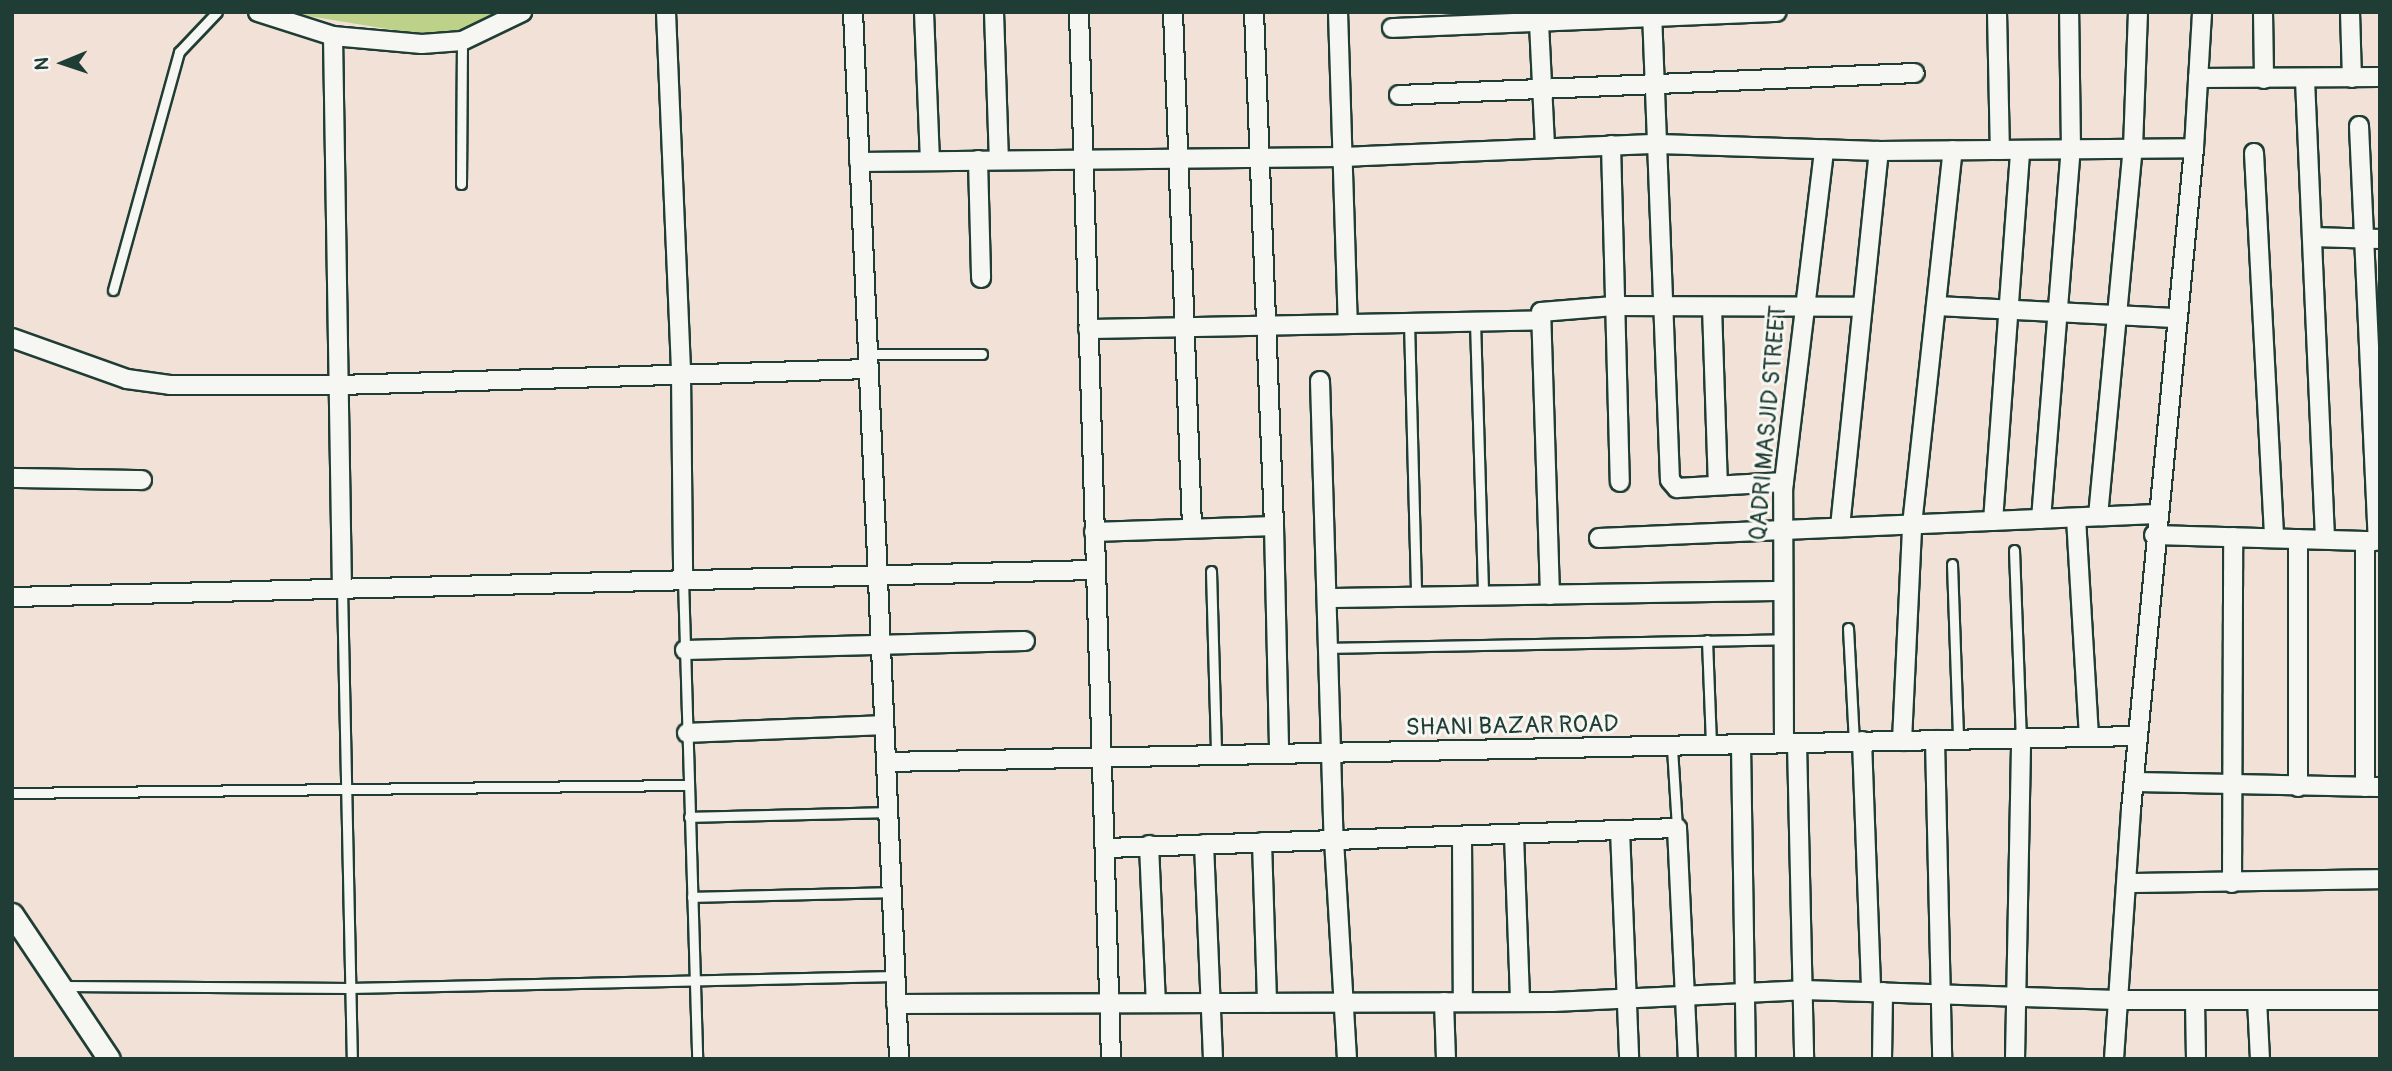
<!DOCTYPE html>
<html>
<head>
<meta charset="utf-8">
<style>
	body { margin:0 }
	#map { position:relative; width:2392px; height:1071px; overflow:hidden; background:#f1e1d6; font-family:Pangolin,sans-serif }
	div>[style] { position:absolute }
	.green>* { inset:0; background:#bdd288 }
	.roads { filter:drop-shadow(2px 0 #1f3d34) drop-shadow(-2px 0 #1f3d34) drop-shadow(0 2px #1f3d34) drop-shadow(0 -2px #1f3d34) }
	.service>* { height:9px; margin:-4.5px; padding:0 4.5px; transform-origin:4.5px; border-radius:4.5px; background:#f6f6f2 }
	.minor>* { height:18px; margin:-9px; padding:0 9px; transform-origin:9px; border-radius:9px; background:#f6f6f2 }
	.tertiary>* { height:21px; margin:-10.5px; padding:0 10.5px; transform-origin:10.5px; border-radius:10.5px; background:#f6f6f2 }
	span { translate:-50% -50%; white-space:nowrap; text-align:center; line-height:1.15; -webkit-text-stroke:6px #f6f6f2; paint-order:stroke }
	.street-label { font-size:24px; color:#1f3d34 }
	.frame { position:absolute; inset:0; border:14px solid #1f3d34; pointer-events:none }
	.north { position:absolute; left:28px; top:28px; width:70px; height:70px; -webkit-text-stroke:5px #f6f6f2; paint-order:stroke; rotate:268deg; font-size:19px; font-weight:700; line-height:28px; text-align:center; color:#1f3d34 }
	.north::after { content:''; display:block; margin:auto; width:24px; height:32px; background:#1f3d34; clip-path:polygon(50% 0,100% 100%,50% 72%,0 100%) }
</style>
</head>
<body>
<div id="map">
	<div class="green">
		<i style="clip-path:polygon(284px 12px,498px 12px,470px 30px,412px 33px)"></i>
	</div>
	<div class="roads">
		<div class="service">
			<i style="left:461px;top:184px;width:143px;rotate:-89.6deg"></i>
			<i style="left:113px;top:290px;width:247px;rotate:-74.5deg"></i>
			<i style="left:179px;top:52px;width:55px;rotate:-46.5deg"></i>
			<i style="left:1475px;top:321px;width:275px;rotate:88.3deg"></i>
			<i style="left:1409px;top:322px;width:275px;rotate:88.5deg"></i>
			<i style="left:868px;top:354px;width:114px"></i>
			<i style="left:2014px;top:550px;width:187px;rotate:87.9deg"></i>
			<i style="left:1952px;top:564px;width:175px;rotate:88deg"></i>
			<i style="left:1211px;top:571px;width:184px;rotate:88.4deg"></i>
			<i style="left:683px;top:579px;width:480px;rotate:88.3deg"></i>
			<i style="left:342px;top:588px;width:471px;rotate:88.8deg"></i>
			<i style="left:1848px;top:628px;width:114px;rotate:87deg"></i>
			<i style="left:1707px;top:640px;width:106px;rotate:87.8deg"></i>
			<i style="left:1328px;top:648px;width:455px;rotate:-1.1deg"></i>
			<i style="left:1672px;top:748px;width:80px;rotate:86.4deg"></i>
			<i style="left:12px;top:793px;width:677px;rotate:-0.68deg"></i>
			<i style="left:689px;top:817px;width:199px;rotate:-1.4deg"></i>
			<i style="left:692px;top:897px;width:200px;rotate:-1.4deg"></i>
			<i style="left:64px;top:986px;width:285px;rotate:0.4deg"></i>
			<i style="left:349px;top:988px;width:546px;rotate:-1.26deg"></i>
		</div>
		<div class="minor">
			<i style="left:258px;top:12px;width:79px;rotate:17.7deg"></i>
			<i style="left:333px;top:36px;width:89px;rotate:5.1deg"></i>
			<i style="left:422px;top:44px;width:40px;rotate:-4.3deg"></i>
			<i style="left:462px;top:41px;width:67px;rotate:-25.8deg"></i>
			<i style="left:666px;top:12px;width:361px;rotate:87.6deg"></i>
			<i style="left:681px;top:373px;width:206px;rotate:89.4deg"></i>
			<i style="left:853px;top:12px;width:1048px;rotate:87.48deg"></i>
			<i style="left:924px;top:12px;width:149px;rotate:87.7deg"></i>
			<i style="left:994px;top:12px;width:147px;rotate:88.1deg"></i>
			<i style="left:1079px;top:12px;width:1047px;rotate:88.25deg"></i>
			<i style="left:1173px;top:12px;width:516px;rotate:87.89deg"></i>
			<i style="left:1254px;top:12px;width:514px;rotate:87.77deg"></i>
			<i style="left:1338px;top:12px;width:311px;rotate:88.2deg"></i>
			<i style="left:1652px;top:12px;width:468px;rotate:87.8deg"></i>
			<i style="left:1670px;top:480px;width:11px;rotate:49deg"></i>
			<i style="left:1677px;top:488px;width:107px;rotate:-3.2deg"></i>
			<i style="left:1997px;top:12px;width:138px;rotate:88.8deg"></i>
			<i style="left:2263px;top:12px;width:67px;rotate:89.1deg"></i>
			<i style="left:2350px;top:12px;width:66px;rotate:88.3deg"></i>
			<i style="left:1539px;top:23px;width:124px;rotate:87.2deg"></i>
			<i style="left:1392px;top:28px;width:385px;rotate:-2.4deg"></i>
			<i style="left:333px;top:36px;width:552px;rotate:89.07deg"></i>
			<i style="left:2198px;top:78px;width:182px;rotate:-0.3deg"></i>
			<i style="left:2305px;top:80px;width:459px;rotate:87.5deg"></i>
			<i style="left:1399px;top:95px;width:516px;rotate:-2.44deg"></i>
			<i style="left:2359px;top:126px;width:415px;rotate:87.4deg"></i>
			<i style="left:1611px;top:145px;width:337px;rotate:88.5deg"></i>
			<i style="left:2254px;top:153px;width:385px;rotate:87deg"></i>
			<i style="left:978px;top:160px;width:118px;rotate:88.5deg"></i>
			<i style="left:859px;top:162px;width:484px;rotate:-0.6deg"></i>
			<i style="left:1343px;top:157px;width:315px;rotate:-2.4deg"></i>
			<i style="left:1658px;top:144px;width:221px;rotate:1.8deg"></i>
			<i style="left:1879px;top:151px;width:315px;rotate:-0.5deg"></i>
			<i style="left:2312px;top:237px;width:68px;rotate:1.7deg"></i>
			<i style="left:1936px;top:306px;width:239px;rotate:2.9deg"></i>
			<i style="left:1712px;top:307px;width:178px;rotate:88.1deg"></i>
			<i style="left:1088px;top:329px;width:451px;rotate:-1.1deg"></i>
			<i style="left:12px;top:338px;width:122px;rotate:19.6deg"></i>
			<i style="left:127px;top:379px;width:43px;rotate:7.9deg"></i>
			<i style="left:170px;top:385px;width:169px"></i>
			<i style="left:339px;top:385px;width:530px;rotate:-1.73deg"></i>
			<i style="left:1320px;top:381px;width:459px;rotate:88.3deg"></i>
			<i style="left:1334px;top:840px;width:219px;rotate:86.6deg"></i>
			<i style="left:12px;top:478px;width:130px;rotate:0.9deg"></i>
			<i style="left:2098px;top:516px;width:370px;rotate:-84.6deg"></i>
			<i style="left:2133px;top:148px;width:136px;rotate:-87.9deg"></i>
			<i style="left:2076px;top:518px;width:218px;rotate:86.6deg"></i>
			<i style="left:2041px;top:519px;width:371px;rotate:-85.4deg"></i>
			<i style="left:2071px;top:149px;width:137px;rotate:-90.8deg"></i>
			<i style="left:1993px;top:521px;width:372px;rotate:-85.8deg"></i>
			<i style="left:1840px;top:527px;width:378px;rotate:-84.1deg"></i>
			<i style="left:1094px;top:532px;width:180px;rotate:-1.9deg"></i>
			<i style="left:1274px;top:526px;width:228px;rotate:88.7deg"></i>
			<i style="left:2154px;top:535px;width:220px;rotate:1.6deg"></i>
			<i style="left:1599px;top:538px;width:558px;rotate:-2.47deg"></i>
			<i style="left:2298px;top:539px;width:248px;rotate:90deg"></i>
			<i style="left:2365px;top:541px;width:246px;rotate:90deg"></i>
			<i style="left:1550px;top:595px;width:283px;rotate:-91.8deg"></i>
			<i style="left:1541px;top:312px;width:73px;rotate:-4.7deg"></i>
			<i style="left:1614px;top:306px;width:248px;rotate:0.2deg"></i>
			<i style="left:12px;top:597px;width:1083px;rotate:-1.43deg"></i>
			<i style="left:1327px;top:598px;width:455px;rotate:-0.9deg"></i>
			<i style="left:685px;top:650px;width:340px;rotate:-1.5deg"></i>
			<i style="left:687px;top:733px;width:197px;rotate:-2.3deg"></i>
			<i style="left:1935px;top:740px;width:319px;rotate:88.7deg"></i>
			<i style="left:1862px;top:741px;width:251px;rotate:87.9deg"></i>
			<i style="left:1902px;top:741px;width:216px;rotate:-87.3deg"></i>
			<i style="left:1912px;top:525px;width:377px;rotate:-83.8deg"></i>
			<i style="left:1784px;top:743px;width:253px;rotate:-90.2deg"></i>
			<i style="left:1783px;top:490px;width:343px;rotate:-83.1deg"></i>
			<i style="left:1797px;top:743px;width:316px;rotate:88.7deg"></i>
			<i style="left:1741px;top:745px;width:314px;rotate:89.1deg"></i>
			<i style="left:886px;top:762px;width:1252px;rotate:-1.19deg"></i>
			<i style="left:2134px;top:782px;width:246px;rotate:1.2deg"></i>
			<i style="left:1620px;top:830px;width:229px;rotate:87.7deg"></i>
			<i style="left:1514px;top:835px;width:167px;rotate:87.9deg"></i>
			<i style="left:1462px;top:836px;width:166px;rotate:89.7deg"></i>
			<i style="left:1262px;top:842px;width:161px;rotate:88.2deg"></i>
			<i style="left:1204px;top:844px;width:215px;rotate:87.6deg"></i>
			<i style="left:1149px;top:845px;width:158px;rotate:87.5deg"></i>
			<i style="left:1107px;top:848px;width:570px;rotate:-2.01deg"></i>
			<i style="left:1677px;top:828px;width:231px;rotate:87.3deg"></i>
			<i style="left:2127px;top:883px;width:253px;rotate:-0.9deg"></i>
			<i style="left:2232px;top:883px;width:346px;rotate:-89.8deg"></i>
			<i style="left:2257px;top:1000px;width:59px;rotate:87.1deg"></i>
			<i style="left:2195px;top:1001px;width:58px;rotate:89deg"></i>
			<i style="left:1444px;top:1002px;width:57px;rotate:88deg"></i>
			<i style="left:896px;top:1004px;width:657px;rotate:-0.17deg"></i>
			<i style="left:1553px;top:1002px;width:250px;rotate:-2.7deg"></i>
			<i style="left:1803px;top:990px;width:315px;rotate:1.8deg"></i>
			<i style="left:2118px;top:1000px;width:262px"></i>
			<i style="left:1882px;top:1059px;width:67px;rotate:-89.1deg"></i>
			<i style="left:2015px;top:1059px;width:322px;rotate:-88.9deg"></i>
			<i style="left:2114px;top:1059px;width:250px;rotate:-86.1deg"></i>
			<i style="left:2131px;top:810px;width:665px;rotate:-84.56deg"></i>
			<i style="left:2194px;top:148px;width:136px;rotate:-86.6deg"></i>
		</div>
		<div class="tertiary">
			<i style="left:12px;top:914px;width:174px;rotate:56.2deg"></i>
		</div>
	</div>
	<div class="street-label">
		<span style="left:1768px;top:423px;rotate:-85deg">QADRI MASJID STREET</span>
		<span style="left:1512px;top:726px;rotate:-1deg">SHANI BAZAR ROAD</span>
	</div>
	<div class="frame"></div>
	<div class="north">N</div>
</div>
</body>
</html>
